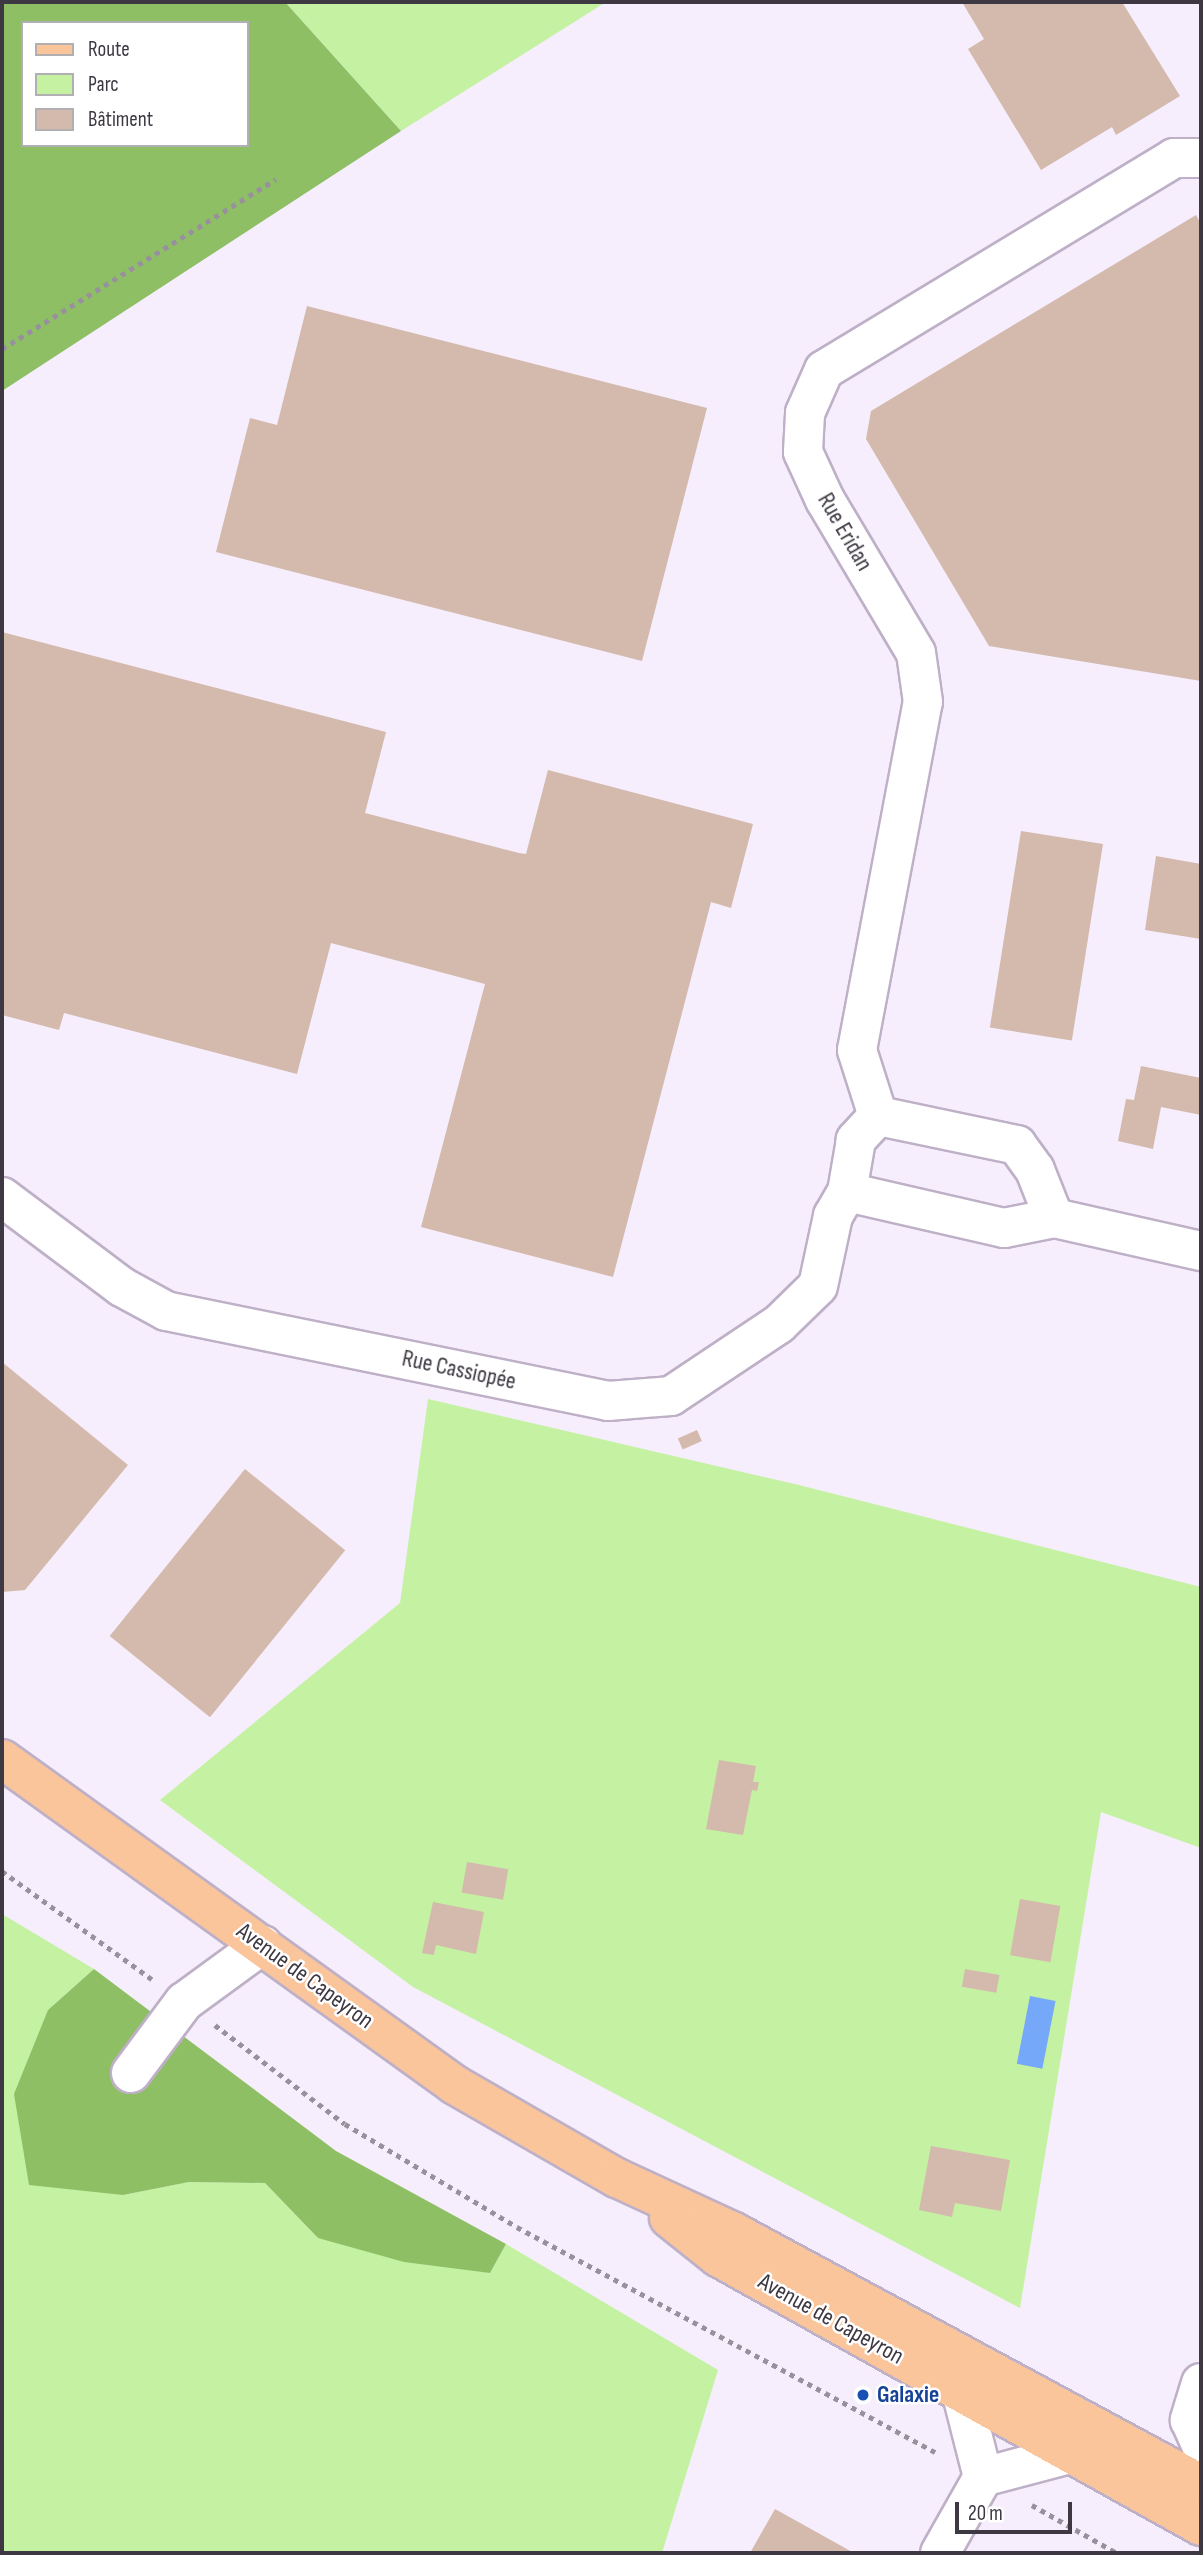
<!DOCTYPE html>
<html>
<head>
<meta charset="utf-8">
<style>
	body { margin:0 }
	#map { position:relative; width:1203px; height:2555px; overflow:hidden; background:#f6eefc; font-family:"Sofia Sans Condensed",sans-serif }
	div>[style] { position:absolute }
	.green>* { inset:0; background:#c5f1a3 }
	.forest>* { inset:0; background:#8ebf65 }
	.water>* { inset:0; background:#76a8f9; transform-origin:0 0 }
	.building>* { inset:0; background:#d4b9ad; transform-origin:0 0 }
	.path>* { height:4.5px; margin-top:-2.25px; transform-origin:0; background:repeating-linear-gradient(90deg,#98919d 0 5px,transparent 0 10px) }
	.roads { filter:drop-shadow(2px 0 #beb0c7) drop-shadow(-2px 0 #beb0c7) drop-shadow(0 2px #beb0c7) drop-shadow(0 -2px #beb0c7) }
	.minor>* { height:38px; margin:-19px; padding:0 19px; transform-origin:19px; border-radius:19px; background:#fff }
	.major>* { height:38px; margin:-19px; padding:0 19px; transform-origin:19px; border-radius:19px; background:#fbc59b }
	.dots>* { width:19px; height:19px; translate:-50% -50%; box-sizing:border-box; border:4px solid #fff; border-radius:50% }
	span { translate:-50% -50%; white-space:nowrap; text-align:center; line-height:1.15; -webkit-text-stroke:5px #fff; paint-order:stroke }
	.street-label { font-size:24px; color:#3e3842 }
	.transit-label { font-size:24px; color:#164399; font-weight:700 }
	.left { translate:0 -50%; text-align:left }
	.frame { position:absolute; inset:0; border:4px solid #3e3842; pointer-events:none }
	.legend { position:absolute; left:21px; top:21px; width:228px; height:126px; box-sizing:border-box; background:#fff; border:2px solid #b2afb3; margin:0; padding:9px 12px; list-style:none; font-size:21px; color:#3e3842 }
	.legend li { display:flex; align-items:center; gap:14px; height:35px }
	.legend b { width:35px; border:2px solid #b2afb3 }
	.scale { position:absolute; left:955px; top:2502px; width:117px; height:32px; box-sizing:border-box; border:4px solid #3e3842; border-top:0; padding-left:9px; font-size:21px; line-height:24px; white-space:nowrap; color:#3e3842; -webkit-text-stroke:5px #fff; paint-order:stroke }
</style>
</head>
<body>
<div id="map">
	<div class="green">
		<i style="clip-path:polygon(285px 2px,606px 2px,401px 131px)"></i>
		<i style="clip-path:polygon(428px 1399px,799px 1485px,1201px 1587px,1201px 1848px,1101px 1812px,1020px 2308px,413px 1987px,160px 1800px,400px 1603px)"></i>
		<i style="clip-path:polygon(2px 1914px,94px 1969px,48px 2010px,123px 2195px,189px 2182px,265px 2183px,318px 2238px,490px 2273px,506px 2244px,718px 2370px,662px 2553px,2px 2553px)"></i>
	</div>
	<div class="forest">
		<i style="clip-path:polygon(evenodd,2px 2px,285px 2px,401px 131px,2px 391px,2px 2px,23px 23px,247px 23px,247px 145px,23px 145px,23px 23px)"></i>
		<i style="clip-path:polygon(94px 1969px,336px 2151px,506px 2244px,490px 2273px,404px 2262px,318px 2238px,265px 2183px,189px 2182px,123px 2195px,29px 2185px,14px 2094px,48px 2010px)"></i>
	</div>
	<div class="water">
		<i style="left:1030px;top:1996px;width:26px;height:69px;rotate:11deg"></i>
	</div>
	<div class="building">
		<i style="clip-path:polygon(962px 2px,1122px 2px,1180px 96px,1116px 135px,1112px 127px,1041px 170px,968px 49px,984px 39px)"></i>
		<i style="clip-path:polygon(1196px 215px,1201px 224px,1201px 681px,989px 646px,866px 439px,871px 411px)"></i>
		<i style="clip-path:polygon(307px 306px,707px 408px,642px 661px,216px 552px,250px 418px,277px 425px)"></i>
		<i style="clip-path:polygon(2px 632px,386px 732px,365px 813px,519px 853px,526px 854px,548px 770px,753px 824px,731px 908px,711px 902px,613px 1277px,421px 1227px,485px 984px,331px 943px,297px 1074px,64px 1013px,59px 1030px,2px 1015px)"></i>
		<i style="left:1021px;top:831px;width:83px;height:199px;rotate:9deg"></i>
		<i style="clip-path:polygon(1156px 856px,1201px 864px,1201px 939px,1145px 930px)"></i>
		<i style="clip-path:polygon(1141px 1066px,1201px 1078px,1201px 1115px,1161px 1107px,1153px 1149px,1118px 1141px,1126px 1099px,1134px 1100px)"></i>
		<i style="clip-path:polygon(2px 1362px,128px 1465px,25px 1590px,2px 1592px)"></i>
		<i style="left:697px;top:1430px;width:12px;height:21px;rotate:66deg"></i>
		<i style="left:245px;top:1469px;width:129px;height:215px;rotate:39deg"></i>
		<i style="clip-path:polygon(719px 1760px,756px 1766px,753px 1782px,759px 1782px,757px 1791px,752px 1790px,743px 1835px,706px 1829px)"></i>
		<i style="left:467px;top:1862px;width:42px;height:31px;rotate:10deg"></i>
		<i style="left:1020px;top:1899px;width:41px;height:57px;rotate:10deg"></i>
		<i style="clip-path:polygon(433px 1902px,484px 1912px,476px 1954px,436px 1945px,434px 1955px,422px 1953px)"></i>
		<i style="left:965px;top:1969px;width:35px;height:18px;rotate:10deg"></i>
		<i style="clip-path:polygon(931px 2146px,1010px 2160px,1001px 2211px,955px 2203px,952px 2217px,919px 2210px)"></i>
		<i style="clip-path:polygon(775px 2509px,854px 2553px,750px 2553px)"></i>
	</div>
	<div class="path">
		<i style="left:2px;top:349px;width:322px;rotate:-31.8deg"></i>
		<i style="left:2px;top:1871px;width:185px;rotate:35.8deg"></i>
		<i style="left:215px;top:2025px;width:163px;rotate:37.3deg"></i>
		<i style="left:345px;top:2124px;width:200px;rotate:30.9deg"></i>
		<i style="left:517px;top:2227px;width:475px;rotate:28.3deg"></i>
		<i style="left:1032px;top:2505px;width:98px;rotate:29.5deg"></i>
	</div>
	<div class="roads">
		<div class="minor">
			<i style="left:878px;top:1116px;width:69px;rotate:-107.7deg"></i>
			<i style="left:857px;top:1050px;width:354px;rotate:-79.3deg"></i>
			<i style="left:923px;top:702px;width:49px;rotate:-98.1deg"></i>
			<i style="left:916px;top:653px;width:178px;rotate:-120.7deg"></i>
			<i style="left:825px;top:500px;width:53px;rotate:-114.6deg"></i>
			<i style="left:803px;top:452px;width:39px;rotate:-87deg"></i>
			<i style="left:805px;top:413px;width:47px;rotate:-66.2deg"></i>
			<i style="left:824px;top:370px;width:409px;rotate:-31.2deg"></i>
			<i style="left:1174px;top:158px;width:27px"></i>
			<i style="left:2px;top:1197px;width:150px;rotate:36.9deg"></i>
			<i style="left:122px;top:1287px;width:50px;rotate:28.6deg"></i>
			<i style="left:166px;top:1311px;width:451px;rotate:11.5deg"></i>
			<i style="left:608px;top:1401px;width:63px;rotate:-4.5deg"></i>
			<i style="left:671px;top:1396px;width:130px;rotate:-33.7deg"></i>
			<i style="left:779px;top:1324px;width:54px;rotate:-44.3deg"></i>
			<i style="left:818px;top:1286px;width:72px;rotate:-77.9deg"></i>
			<i style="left:833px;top:1216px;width:28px;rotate:-60deg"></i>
			<i style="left:1054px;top:1218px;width:52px;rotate:-111.6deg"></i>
			<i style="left:1035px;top:1170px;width:31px;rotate:-126deg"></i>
			<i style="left:1017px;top:1145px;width:142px;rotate:-168.2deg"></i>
			<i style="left:878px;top:1116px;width:33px;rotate:133deg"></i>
			<i style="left:856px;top:1140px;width:53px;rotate:99.8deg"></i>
			<i style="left:847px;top:1192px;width:161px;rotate:12.9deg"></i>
			<i style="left:1004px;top:1228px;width:51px;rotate:-11.3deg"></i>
			<i style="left:1054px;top:1218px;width:151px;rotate:12.7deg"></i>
			<i style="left:131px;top:2073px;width:89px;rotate:-53.3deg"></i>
			<i style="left:184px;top:2002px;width:97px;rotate:-36.2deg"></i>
			<i style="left:1201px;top:2383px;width:39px;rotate:107deg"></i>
			<i style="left:1190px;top:2420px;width:27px;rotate:66deg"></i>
			<i style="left:983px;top:2477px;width:94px;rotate:-14.8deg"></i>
			<i style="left:940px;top:2553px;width:87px;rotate:-60.5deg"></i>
			<i style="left:983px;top:2477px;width:89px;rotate:-104.3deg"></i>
		</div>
		<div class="major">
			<i style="left:2px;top:1759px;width:558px;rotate:35.74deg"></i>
			<i style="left:455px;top:2085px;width:187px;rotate:29.9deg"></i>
			<i style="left:617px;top:2178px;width:129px;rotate:24.8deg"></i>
			<i style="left:734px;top:2232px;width:531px;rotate:28.35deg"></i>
			<i style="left:669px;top:2218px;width:63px;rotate:38.5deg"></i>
			<i style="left:718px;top:2257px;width:553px;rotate:29.12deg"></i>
		</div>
	</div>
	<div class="dots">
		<i style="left:863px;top:2395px;background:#1a4fb4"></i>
	</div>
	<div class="street-label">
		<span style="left:845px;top:532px;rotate:60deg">Rue Eridan</span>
		<span style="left:459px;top:1370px;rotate:12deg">Rue Cassiopée</span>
		<span style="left:305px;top:1976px;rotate:36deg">Avenue de Capeyron</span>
		<span style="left:831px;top:2319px;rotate:29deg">Avenue de Capeyron</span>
	</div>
	<div class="transit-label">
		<span class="left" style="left:877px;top:2395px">Galaxie</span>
	</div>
	<div class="frame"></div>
	<ul class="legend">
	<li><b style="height:9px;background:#fbc59b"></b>Route</li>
	<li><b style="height:19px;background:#c5f1a3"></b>Parc</li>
	<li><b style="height:19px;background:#d4b9ad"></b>Bâtiment</li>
	</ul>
	<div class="scale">20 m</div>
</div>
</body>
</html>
